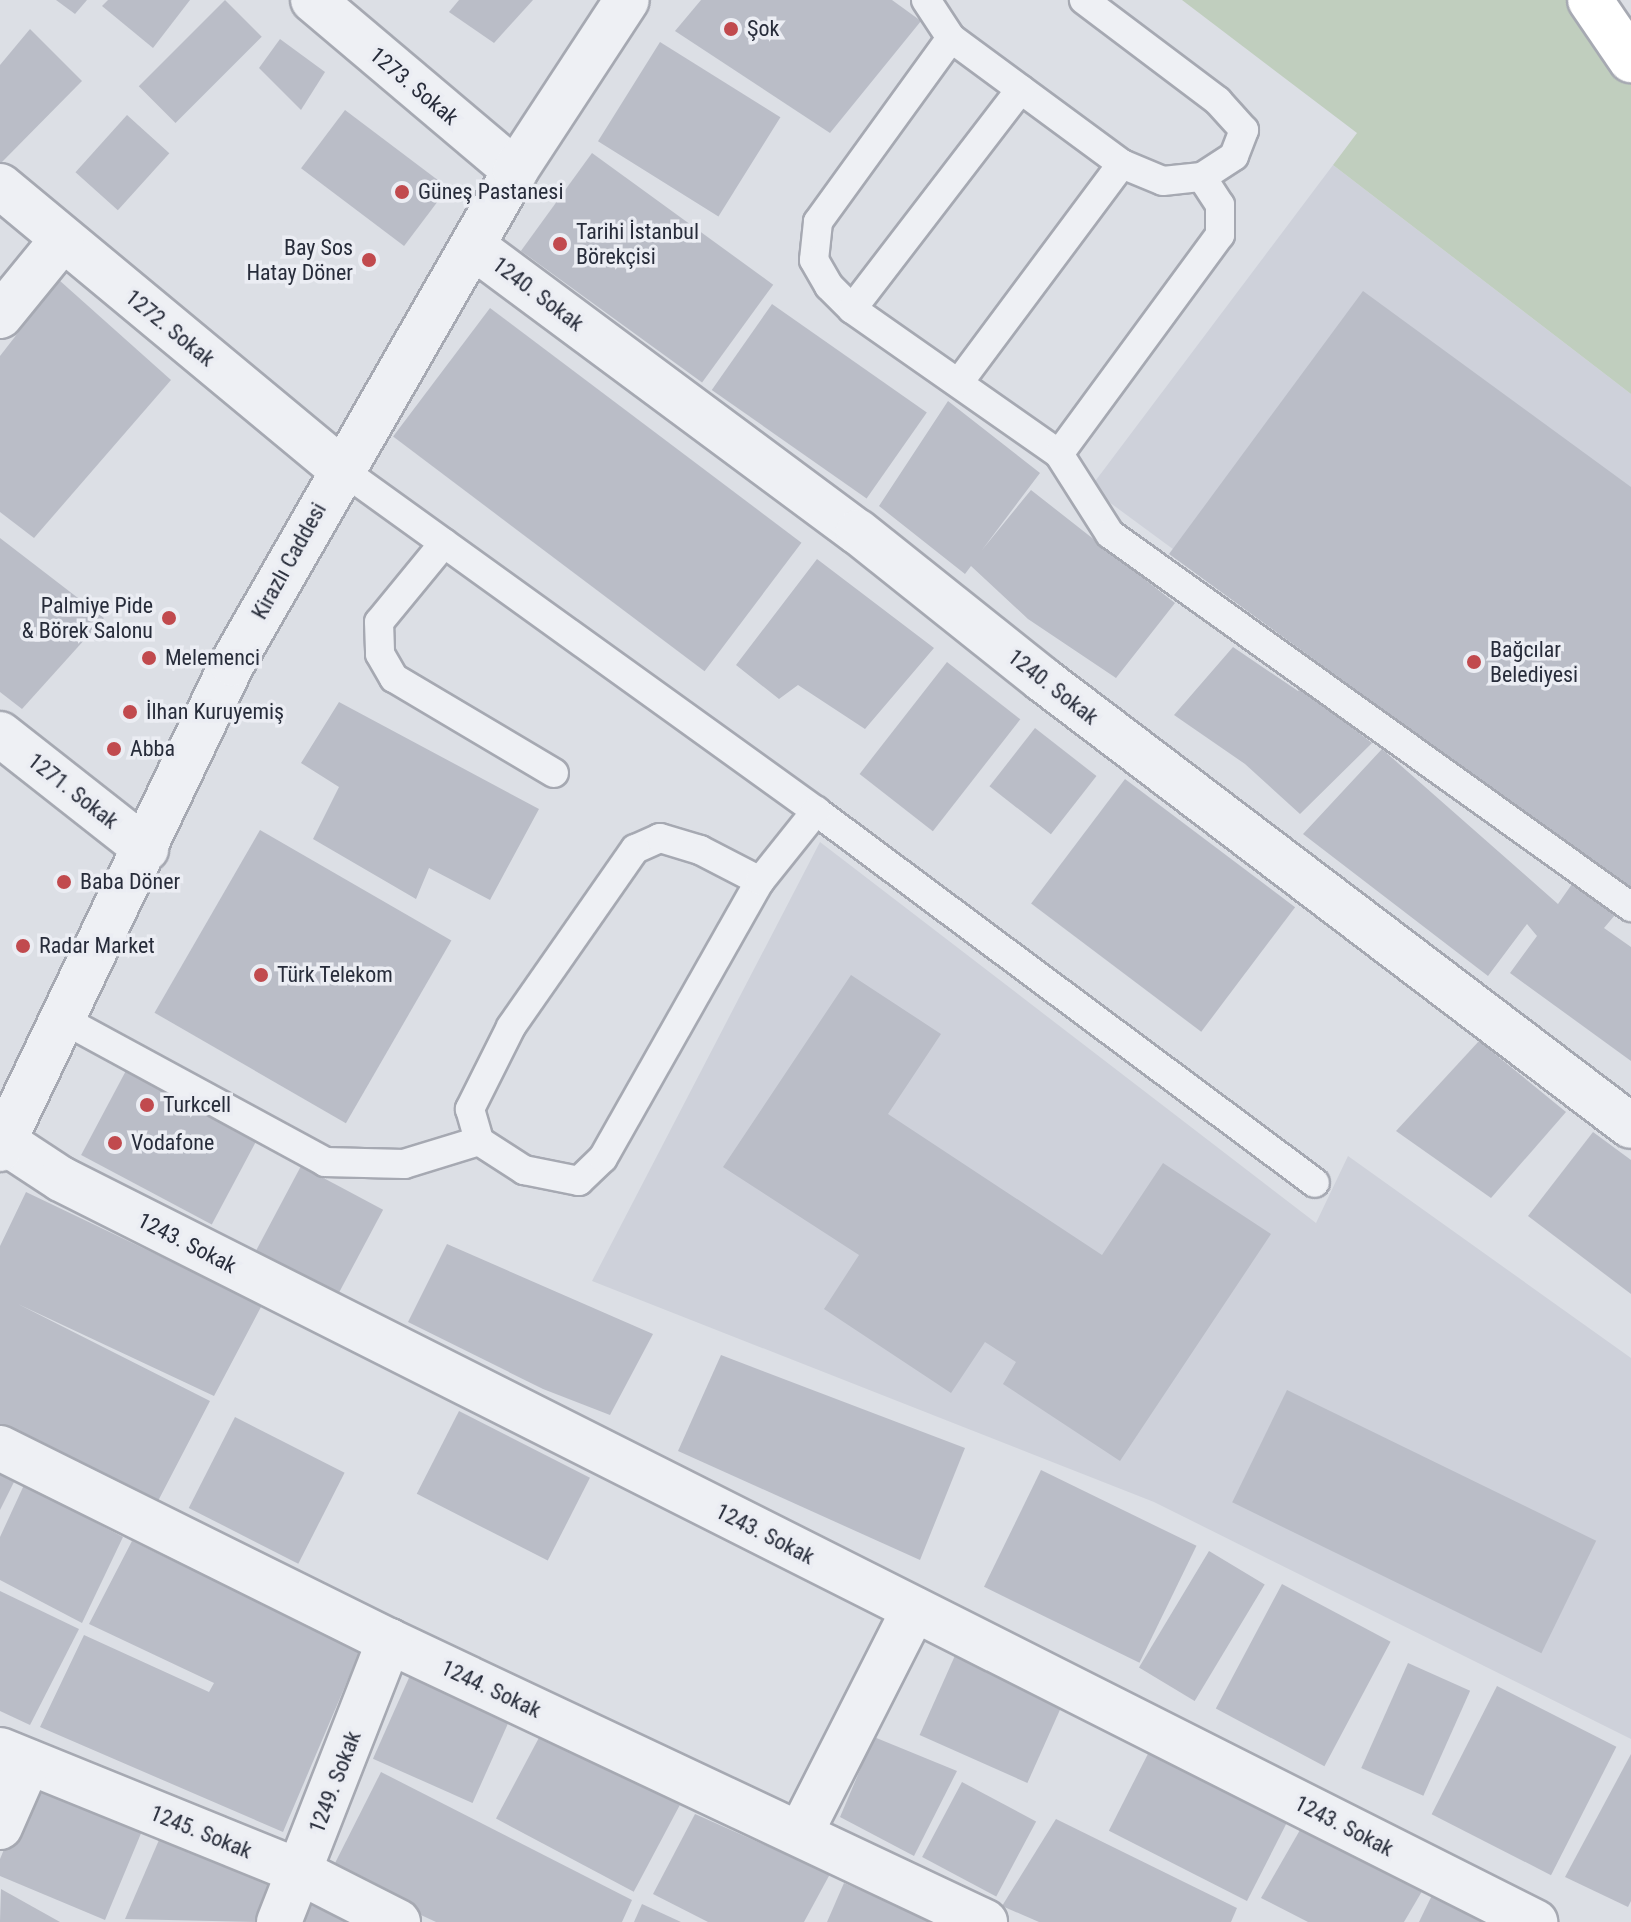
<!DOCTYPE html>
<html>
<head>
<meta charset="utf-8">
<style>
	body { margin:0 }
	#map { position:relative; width:1631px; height:1922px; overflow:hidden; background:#dcdfe5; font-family:"Roboto Condensed",sans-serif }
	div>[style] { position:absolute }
	.built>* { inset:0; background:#ced1da }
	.green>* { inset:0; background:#c0cebe }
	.building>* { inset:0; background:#babdc7; transform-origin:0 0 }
	.roads { filter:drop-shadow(2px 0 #a6a9b2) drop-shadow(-2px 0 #a6a9b2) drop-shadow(0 2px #a6a9b2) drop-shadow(0 -2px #a6a9b2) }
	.lane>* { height:28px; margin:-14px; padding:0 14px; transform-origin:14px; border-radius:14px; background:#eef0f4 }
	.street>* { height:44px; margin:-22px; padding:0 22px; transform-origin:22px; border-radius:22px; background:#eef0f4 }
	.secondary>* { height:44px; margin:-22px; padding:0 22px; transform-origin:22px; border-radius:22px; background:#fff }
	.dots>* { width:22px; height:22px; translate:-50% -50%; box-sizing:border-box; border:4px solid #ebedf3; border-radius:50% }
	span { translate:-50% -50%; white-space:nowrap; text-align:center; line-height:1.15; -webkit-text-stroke:7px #ebedf3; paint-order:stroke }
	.poi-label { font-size:22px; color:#272c3a }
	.left { translate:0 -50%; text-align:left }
	.right { translate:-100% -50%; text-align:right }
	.street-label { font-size:22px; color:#272c3a }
</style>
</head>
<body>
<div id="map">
	<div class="built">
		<i style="clip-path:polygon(1333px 165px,1631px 394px,1631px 886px,1090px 488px)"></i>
		<i style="clip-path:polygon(820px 842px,1316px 1223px,1348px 1156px,1631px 1358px,1631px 1739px,1154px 1502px,592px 1281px)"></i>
	</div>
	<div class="green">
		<i style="clip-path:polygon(1182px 0,1588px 0,1631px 52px,1631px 394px,1333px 165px,1357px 133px)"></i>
	</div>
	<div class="building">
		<i style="clip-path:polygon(56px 0,87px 0,75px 14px)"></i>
		<i style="clip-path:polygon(108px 0,190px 0,153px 48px,102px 6px)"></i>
		<i style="left:225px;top:0;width:52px;height:122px;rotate:45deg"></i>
		<i style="clip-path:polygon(459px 0,533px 0,494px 43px,449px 12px)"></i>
		<i style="clip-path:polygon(701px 0,892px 0,921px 21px,830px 133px,675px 31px)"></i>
		<i style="clip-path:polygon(30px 29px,82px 81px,0 164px,0 65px)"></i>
		<i style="clip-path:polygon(280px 39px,325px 72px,301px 110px,259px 68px)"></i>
		<i style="left:660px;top:42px;width:142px;height:117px;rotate:32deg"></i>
		<i style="left:345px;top:110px;width:129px;height:73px;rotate:37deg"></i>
		<i style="left:127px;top:115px;width:57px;height:77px;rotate:42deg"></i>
		<i style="left:592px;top:153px;width:224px;height:121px;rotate:36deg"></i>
		<i style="clip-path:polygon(59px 280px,171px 380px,34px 538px,0 512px,0 356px)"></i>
		<i style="clip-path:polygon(1363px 291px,1631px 487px,1631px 890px,1169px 554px)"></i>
		<i style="left:772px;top:304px;width:189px;height:105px;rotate:35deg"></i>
		<i style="left:490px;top:308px;width:390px;height:161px;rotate:37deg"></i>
		<i style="clip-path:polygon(948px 401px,1040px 473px,982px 550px,1031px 490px,1175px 603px,1116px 678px,1028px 619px,971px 566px,965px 574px,879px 506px)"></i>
		<i style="clip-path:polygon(0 538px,104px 618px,22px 709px,0 692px)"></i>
		<i style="clip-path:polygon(817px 559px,934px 648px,865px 729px,798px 685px,779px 699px,736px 665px)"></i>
		<i style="clip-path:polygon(1233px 647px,1298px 691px,1301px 688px,1372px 743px,1300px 814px,1245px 764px,1174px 715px)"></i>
		<i style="left:947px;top:662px;width:93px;height:142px;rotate:38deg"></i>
		<i style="clip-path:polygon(339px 702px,539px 809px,490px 900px,429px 868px,416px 899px,313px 839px,339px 787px,301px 763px)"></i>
		<i style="left:1035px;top:728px;width:78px;height:74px;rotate:38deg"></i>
		<i style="clip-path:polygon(1382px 749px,1558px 904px,1572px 884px,1615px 915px,1604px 928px,1631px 947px,1631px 1061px,1510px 973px,1537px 936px,1527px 924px,1488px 976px,1303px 834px)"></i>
		<i style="left:1125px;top:779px;width:213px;height:156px;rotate:37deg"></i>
		<i style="left:260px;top:830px;width:221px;height:211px;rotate:30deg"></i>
		<i style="clip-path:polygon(851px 975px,941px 1034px,888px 1114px,1102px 1255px,1163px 1163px,1271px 1234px,1120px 1461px,1003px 1384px,1016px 1362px,985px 1342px,951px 1393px,824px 1309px,859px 1255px,723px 1167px)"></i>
		<i style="clip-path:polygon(1479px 1041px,1566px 1112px,1491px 1198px,1396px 1131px)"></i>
		<i style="left:129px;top:1065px;width:148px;height:102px;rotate:28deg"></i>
		<i style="clip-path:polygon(1593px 1132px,1631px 1160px,1631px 1294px,1528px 1216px)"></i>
		<i style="left:301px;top:1166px;width:93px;height:102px;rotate:28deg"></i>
		<i style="clip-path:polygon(26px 1192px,262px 1305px,214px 1396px,18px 1304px,210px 1401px,158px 1501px,0 1426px,0 1246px)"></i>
		<i style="clip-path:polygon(447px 1244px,653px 1334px,610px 1415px,543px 1389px,408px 1322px)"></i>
		<i style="clip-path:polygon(721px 1355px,965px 1448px,920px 1560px,678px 1451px)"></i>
		<i style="left:1287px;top:1390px;width:344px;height:125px;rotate:26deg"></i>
		<i style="left:459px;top:1411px;width:147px;height:93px;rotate:27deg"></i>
		<i style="left:235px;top:1417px;width:123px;height:102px;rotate:27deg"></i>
		<i style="left:1041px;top:1470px;width:173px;height:130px;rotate:26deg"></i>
		<i style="clip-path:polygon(0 1475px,14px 1482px,0 1510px)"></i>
		<i style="clip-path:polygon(24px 1485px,123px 1537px,82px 1623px,0 1580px,0 1537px)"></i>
		<i style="clip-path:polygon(132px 1541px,360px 1651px,283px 1832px,40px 1727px,84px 1635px,209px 1692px,214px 1683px,89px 1624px)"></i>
		<i style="left:1209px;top:1551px;width:65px;height:136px;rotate:31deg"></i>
		<i style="left:1282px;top:1584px;width:123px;height:141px;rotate:28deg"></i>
		<i style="clip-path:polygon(0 1591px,79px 1629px,30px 1725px,0 1711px)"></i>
		<i style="left:957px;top:1651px;width:118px;height:92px;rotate:24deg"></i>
		<i style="left:1408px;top:1663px;width:68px;height:115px;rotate:24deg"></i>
		<i style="left:412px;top:1671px;width:109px;height:96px;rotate:24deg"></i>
		<i style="left:1497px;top:1686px;width:134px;height:144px;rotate:27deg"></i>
		<i style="left:542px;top:1732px;width:156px;height:98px;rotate:28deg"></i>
		<i style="clip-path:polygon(874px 1737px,957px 1771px,914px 1856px,840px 1817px)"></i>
		<i style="left:1152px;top:1746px;width:155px;height:95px;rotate:27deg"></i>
		<i style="clip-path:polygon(1631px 1754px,1631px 1901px,1628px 1907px,1565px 1877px)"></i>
		<i style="clip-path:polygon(381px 1772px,632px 1900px,622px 1922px,436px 1922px,330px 1873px)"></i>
		<i style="left:962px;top:1782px;width:84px;height:85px;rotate:28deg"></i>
		<i style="clip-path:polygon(30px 1787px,142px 1831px,105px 1920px,0 1876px,0 1859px)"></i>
		<i style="clip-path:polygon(695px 1814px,830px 1874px,804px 1922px,708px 1922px,653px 1894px)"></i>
		<i style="clip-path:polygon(1056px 1819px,1237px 1908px,1231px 1922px,1039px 1922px,1002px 1906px)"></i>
		<i style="clip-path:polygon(1304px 1823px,1428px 1881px,1404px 1922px,1308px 1922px,1261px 1898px)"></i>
		<i style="clip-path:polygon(165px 1826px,280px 1877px,261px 1922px,125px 1919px)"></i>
		<i style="clip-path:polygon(844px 1883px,936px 1922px,827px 1922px)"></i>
		<i style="clip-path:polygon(1436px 1887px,1502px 1922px,1419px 1922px)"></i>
		<i style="clip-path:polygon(1px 1889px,60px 1922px,0 1922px)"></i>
		<i style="clip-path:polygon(309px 1904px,349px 1922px,302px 1922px)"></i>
		<i style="clip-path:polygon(642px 1904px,681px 1922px,634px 1922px)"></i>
	</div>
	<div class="roads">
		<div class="lane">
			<i style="left:926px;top:0;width:45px;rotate:56.7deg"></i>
			<i style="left:951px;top:38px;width:212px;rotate:36.4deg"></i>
			<i style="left:1122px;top:164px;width:44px;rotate:22.5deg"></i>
			<i style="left:1163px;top:181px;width:39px;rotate:-6deg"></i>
			<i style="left:1202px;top:177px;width:38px;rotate:-33deg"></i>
			<i style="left:1234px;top:156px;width:28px;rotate:-69deg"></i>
			<i style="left:1244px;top:130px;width:39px;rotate:-132deg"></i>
			<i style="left:1218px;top:101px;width:168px;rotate:-143deg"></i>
			<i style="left:951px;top:38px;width:227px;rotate:125.9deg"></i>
			<i style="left:818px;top:222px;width:38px;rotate:96deg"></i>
			<i style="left:814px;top:260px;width:30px;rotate:60deg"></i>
			<i style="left:829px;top:286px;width:33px;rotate:45deg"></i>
			<i style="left:852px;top:309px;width:253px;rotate:35deg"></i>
			<i style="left:1059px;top:454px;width:95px;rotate:57.5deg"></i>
			<i style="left:1110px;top:534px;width:641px;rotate:35.6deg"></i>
			<i style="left:852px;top:309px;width:277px;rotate:-52.5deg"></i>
			<i style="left:960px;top:381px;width:271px;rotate:-53.3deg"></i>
			<i style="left:1059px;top:454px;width:272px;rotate:-53.7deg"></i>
			<i style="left:1220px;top:235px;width:30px;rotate:-90deg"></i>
			<i style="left:1220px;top:205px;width:33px;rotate:-123deg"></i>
			<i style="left:341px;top:469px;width:585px;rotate:35.75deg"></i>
			<i style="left:816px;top:811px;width:622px;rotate:36.7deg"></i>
			<i style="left:444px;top:543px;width:102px;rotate:129.4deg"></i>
			<i style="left:379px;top:622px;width:32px;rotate:88deg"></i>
			<i style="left:380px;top:654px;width:28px;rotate:60deg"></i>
			<i style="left:394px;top:678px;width:186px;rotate:30.7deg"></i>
			<i style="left:760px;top:881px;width:68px;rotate:-152.7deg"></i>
			<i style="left:700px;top:850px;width:42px;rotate:-163.3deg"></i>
			<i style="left:660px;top:838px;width:27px;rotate:156deg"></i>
			<i style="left:635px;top:849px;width:217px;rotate:124.9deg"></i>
			<i style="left:511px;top:1027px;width:92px;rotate:116.6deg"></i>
			<i style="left:470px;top:1109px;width:33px;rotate:74deg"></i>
			<i style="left:479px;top:1141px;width:54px;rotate:32.8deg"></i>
			<i style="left:524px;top:1170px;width:56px;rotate:11.3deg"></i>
			<i style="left:579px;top:1181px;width:33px;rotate:-44deg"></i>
			<i style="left:603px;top:1158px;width:318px;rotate:-60.5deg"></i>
			<i style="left:760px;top:881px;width:90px;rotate:-51.3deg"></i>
			<i style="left:64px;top:1020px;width:297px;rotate:28.5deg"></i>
			<i style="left:325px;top:1162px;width:79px;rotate:1.5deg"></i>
			<i style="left:404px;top:1164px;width:78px;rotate:-17deg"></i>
		</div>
		<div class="street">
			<i style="left:313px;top:0;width:265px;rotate:40.2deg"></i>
			<i style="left:0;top:186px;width:443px;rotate:39.7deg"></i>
			<i style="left:475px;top:248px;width:477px;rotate:36.6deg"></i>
			<i style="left:858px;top:532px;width:236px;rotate:38.6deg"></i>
			<i style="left:1042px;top:679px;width:739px;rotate:37.2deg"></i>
			<i style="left:0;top:316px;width:98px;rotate:-50.8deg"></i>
			<i style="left:0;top:734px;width:186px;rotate:38.2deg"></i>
			<i style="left:0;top:1139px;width:73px;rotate:33.3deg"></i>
			<i style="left:61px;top:1179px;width:1651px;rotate:26.75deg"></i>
			<i style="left:0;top:1149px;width:538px;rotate:-64.44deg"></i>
			<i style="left:232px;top:664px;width:568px;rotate:-60.14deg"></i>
			<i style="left:515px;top:171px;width:204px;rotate:-56.8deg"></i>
			<i style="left:0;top:1448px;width:434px;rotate:26.4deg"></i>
			<i style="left:389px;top:1641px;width:659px;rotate:25.24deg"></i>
			<i style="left:0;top:1750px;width:324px;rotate:22.1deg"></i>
			<i style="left:300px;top:1872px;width:110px;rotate:27deg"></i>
			<i style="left:0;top:1827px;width:70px;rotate:-66.4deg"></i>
			<i style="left:800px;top:1834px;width:252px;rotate:-63.1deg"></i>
			<i style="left:279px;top:1922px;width:302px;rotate:-68.6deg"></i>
		</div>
		<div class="secondary">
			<i style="left:1590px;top:0;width:73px;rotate:55.7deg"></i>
		</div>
	</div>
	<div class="dots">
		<i style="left:731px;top:29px;background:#c14a4e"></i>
		<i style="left:402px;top:192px;background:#c14a4e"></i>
		<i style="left:560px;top:244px;background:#c14a4e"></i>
		<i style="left:369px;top:260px;background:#c14a4e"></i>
		<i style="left:169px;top:618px;background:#c14a4e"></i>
		<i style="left:149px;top:658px;background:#c14a4e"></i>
		<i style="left:1474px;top:662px;background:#c14a4e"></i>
		<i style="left:130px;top:712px;background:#c14a4e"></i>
		<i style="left:114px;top:749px;background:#c14a4e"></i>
		<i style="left:64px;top:882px;background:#c14a4e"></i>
		<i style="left:23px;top:946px;background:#c14a4e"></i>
		<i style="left:261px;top:975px;background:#c14a4e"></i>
		<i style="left:147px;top:1105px;background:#c14a4e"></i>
		<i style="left:115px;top:1143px;background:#c14a4e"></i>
	</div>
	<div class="poi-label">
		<span class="left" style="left:747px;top:29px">Şok</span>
		<span class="left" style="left:418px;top:192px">Güneş Pastanesi</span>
		<span class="left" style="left:576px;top:244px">Tarihi İstanbul<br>Börekçisi</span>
		<span class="right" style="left:353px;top:260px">Bay Sos<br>Hatay Döner</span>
		<span class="right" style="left:153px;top:618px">Palmiye Pide<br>&amp; Börek Salonu</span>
		<span class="left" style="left:1490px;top:662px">Bağcılar<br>Belediyesi</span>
		<span class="left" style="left:165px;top:658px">Melemenci</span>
		<span class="left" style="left:146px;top:712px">İlhan Kuruyemiş</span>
		<span class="left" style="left:130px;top:749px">Abba</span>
		<span class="left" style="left:80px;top:882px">Baba Döner</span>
		<span class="left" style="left:39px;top:946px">Radar Market</span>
		<span class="left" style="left:277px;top:975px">Türk Telekom</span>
		<span class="left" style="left:163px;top:1105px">Turkcell</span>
		<span class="left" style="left:131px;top:1143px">Vodafone</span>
	</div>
	<div class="street-label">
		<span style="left:414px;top:86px;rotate:40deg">1273. Sokak</span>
		<span style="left:538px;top:294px;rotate:37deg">1240. Sokak</span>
		<span style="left:170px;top:328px;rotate:39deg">1272. Sokak</span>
		<span style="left:289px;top:561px;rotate:-61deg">Kirazlı Caddesi</span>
		<span style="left:1053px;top:687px;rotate:38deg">1240. Sokak</span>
		<span style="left:73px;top:791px;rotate:38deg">1271. Sokak</span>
		<span style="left:187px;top:1243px;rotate:27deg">1243. Sokak</span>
		<span style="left:765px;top:1534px;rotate:27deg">1243. Sokak</span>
		<span style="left:491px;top:1689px;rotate:25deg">1244. Sokak</span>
		<span style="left:335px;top:1782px;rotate:-69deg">1249. Sokak</span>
		<span style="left:1344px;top:1826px;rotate:27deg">1243. Sokak</span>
		<span style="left:201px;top:1832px;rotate:22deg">1245. Sokak</span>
	</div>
</div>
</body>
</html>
